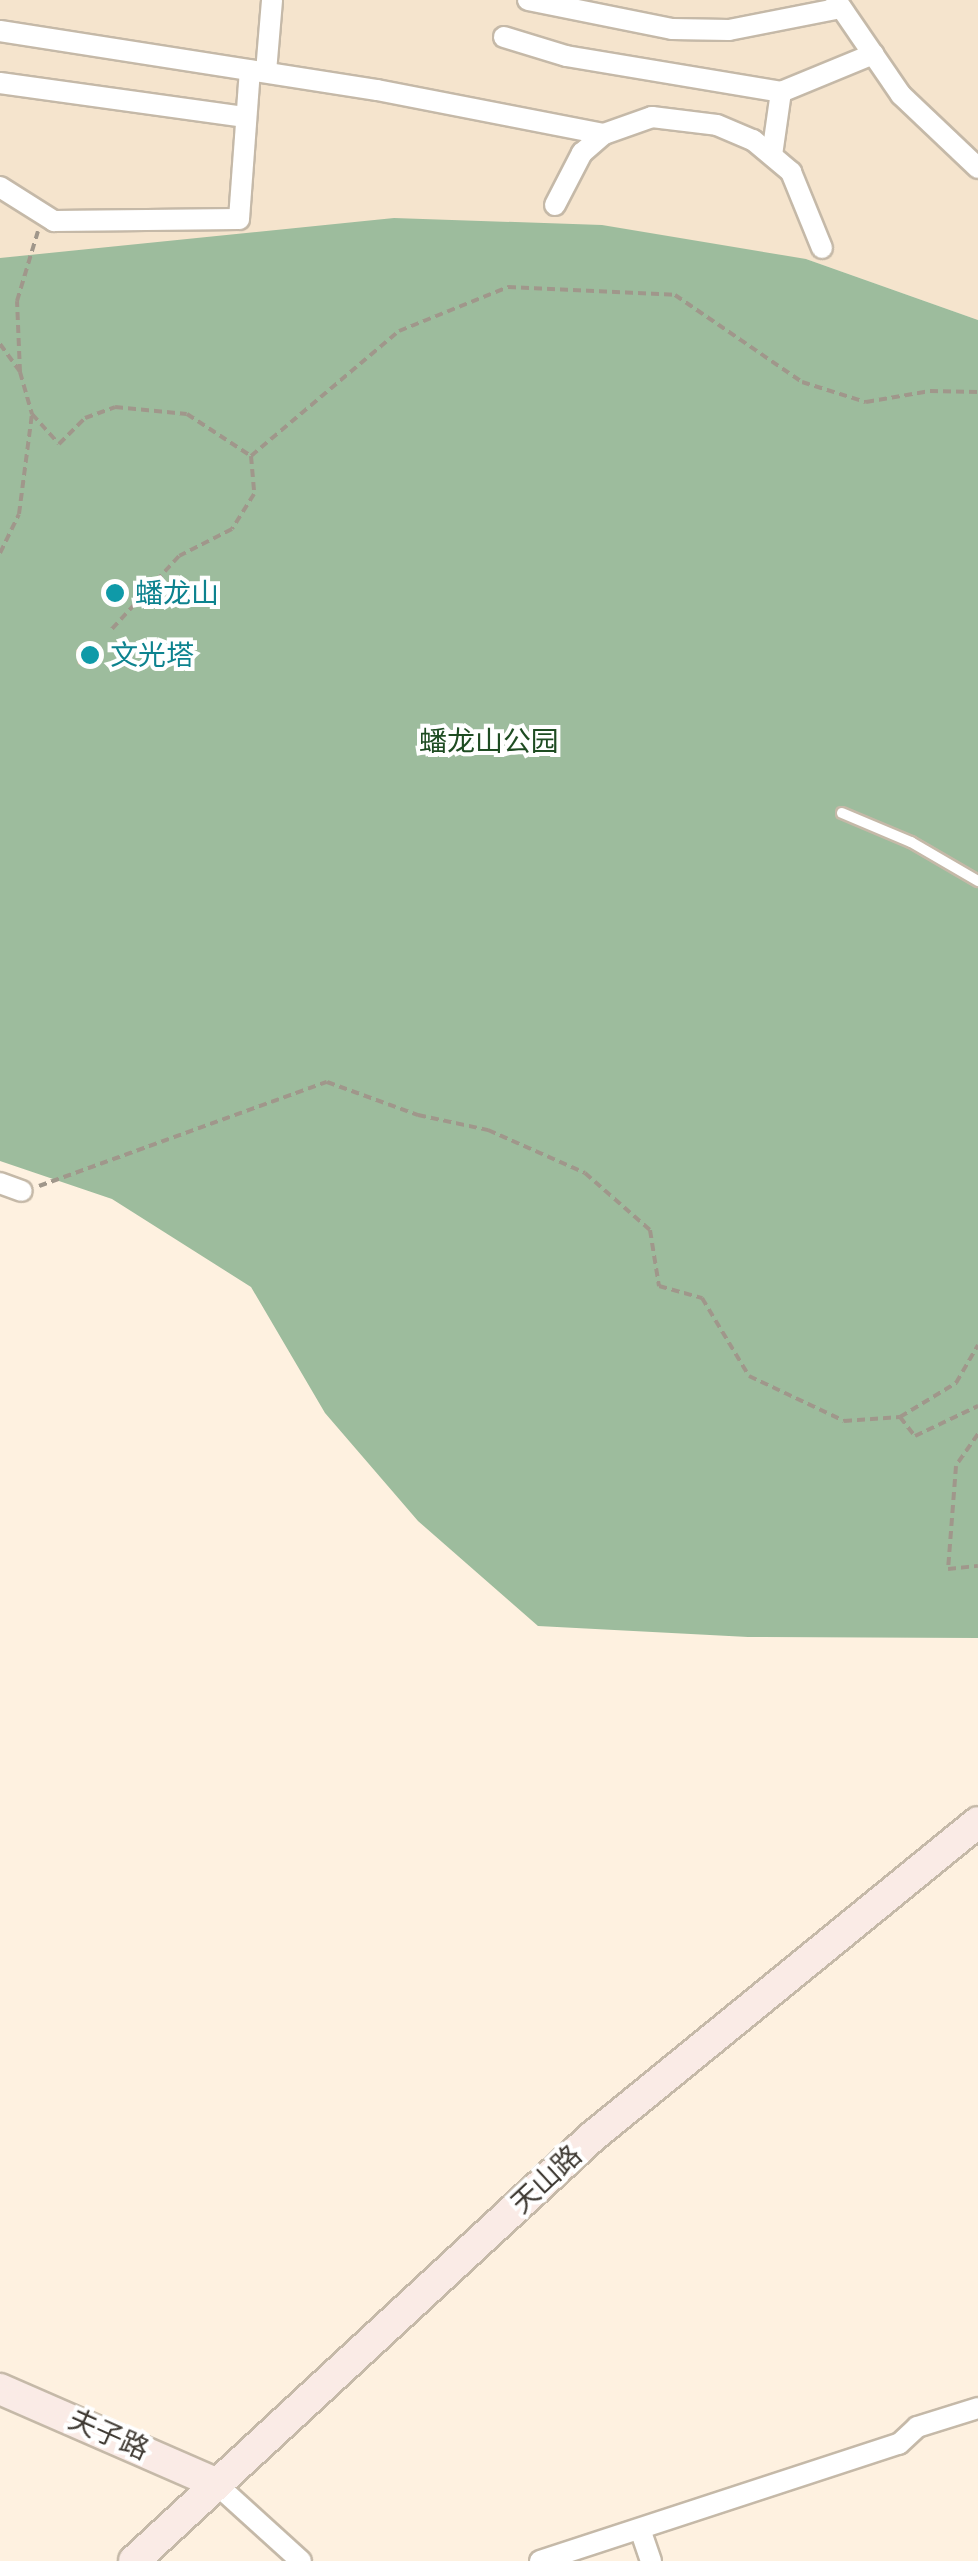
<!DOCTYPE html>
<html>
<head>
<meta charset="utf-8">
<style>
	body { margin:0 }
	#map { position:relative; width:978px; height:2561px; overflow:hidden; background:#fef1e0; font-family:"IBM Plex Sans","Noto Sans SC",sans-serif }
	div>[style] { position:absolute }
	.built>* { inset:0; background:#f5e4cd }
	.forest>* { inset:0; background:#9dbc9d }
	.building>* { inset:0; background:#ddb69f }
	.path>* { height:4px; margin-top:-2px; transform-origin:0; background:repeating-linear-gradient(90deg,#a0978b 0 8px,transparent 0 13px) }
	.roads { filter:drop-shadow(2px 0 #c5b9a8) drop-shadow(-2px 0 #c5b9a8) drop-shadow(0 2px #c5b9a8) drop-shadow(0 -2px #c5b9a8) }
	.lane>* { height:10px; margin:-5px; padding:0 5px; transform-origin:5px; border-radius:5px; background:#fff }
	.street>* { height:20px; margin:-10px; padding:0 10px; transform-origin:10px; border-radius:10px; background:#fff }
	.secondary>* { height:30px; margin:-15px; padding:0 15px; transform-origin:15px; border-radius:15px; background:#faebe6 }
	.dots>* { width:28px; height:28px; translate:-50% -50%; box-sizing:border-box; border:5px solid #fff; border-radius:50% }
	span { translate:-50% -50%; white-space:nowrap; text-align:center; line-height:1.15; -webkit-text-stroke:8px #fff; paint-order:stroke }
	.culture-label { font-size:28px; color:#0d838f }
	.left { translate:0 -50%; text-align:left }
	.park-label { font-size:28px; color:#1e4c22 }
	.street-label { font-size:28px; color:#403b34 }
</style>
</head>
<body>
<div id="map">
	<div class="built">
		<i style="clip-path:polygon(0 0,978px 0,978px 320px,806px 259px,0 258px)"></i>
	</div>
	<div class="forest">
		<i style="clip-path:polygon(394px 218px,602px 225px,806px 259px,978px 320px,978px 1638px,748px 1637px,538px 1626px,418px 1521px,325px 1413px,251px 1287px,112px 1199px,0 1161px,0 258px)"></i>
	</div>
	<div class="building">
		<i style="clip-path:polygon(88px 641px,101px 646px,103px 660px,92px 669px,78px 664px,76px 650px)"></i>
	</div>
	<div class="path">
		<i style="left:0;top:344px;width:34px;rotate:54deg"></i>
		<i style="left:20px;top:372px;width:44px;rotate:74.1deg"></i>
		<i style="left:32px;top:414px;width:40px;rotate:48deg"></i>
		<i style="left:59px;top:444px;width:37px;rotate:-45deg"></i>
		<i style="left:85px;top:418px;width:32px;rotate:-20deg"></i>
		<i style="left:115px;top:407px;width:72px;rotate:5.6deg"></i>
		<i style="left:187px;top:414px;width:77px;rotate:33.3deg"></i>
		<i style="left:251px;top:456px;width:38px;rotate:85deg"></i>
		<i style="left:254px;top:494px;width:41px;rotate:122.2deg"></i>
		<i style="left:232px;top:529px;width:59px;rotate:153deg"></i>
		<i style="left:179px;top:556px;width:100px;rotate:132.6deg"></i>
		<i style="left:20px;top:372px;width:71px;rotate:-92.4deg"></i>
		<i style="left:17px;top:301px;width:73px;rotate:-73.3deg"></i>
		<i style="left:251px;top:456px;width:194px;rotate:-40.2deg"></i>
		<i style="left:399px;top:331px;width:118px;rotate:-22deg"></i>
		<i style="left:508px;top:287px;width:167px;rotate:2.7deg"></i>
		<i style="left:675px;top:295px;width:154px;rotate:34.4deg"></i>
		<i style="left:802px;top:382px;width:67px;rotate:17.4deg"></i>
		<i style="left:866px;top:402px;width:65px;rotate:-9.8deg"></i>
		<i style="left:930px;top:391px;width:48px;rotate:1.2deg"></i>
		<i style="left:0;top:553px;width:43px;rotate:-64deg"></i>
		<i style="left:19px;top:514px;width:101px;rotate:-82.6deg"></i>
		<i style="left:39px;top:1186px;width:306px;rotate:-19.9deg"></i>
		<i style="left:327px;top:1082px;width:97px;rotate:19.9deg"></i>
		<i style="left:418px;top:1115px;width:72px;rotate:12.1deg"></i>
		<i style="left:488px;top:1130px;width:106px;rotate:23.9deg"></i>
		<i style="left:585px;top:1173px;width:86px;rotate:41.2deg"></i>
		<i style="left:650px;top:1230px;width:57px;rotate:80.9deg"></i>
		<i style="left:659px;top:1286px;width:45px;rotate:15.6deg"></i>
		<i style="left:702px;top:1298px;width:91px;rotate:58.9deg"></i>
		<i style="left:749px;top:1376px;width:105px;rotate:25.3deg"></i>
		<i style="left:844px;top:1421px;width:56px;rotate:-4.1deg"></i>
		<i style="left:900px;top:1417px;width:66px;rotate:-31.3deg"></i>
		<i style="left:956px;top:1383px;width:44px;rotate:-59.9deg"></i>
		<i style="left:900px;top:1417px;width:24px;rotate:52deg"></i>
		<i style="left:915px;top:1436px;width:70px;rotate:-25.5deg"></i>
		<i style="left:978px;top:1434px;width:39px;rotate:125deg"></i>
		<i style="left:956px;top:1466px;width:103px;rotate:94.4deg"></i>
		<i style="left:948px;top:1569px;width:30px;rotate:-6deg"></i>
	</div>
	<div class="roads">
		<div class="lane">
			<i style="left:842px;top:813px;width:75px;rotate:22.8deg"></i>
			<i style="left:911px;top:842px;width:78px;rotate:30.2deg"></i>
		</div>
		<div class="street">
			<i style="left:528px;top:0;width:147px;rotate:11.4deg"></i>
			<i style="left:672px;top:29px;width:57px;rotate:1deg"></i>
			<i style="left:729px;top:30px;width:114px;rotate:-11.1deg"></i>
			<i style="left:836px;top:0;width:115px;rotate:55.6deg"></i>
			<i style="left:901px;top:95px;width:106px;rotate:43.5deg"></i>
			<i style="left:0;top:31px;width:382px;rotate:8.9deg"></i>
			<i style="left:377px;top:90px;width:231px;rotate:11deg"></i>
			<i style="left:504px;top:37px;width:65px;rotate:17deg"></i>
			<i style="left:566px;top:56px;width:218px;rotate:9.5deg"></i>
			<i style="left:781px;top:92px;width:100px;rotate:-22.4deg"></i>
			<i style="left:266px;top:72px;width:72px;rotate:-85.2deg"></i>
			<i style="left:0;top:83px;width:248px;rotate:7.9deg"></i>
			<i style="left:772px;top:155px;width:64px;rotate:-81.9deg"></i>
			<i style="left:0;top:187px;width:64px;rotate:32.2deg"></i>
			<i style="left:54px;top:221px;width:185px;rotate:-0.6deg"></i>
			<i style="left:239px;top:219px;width:149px;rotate:-85.8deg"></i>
			<i style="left:555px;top:205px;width:59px;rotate:-62.6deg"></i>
			<i style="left:582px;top:153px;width:29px;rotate:-41deg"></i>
			<i style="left:604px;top:134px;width:51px;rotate:-19.5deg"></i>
			<i style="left:652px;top:117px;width:65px;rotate:7deg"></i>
			<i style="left:717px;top:125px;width:39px;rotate:23deg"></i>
			<i style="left:753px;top:140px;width:50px;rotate:40.1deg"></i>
			<i style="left:791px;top:172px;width:82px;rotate:67.8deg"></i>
			<i style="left:0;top:1183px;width:23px;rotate:20deg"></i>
			<i style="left:215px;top:2483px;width:116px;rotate:42.2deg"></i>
			<i style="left:640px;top:2529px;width:34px;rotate:71deg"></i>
			<i style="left:540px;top:2561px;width:378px;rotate:-18.1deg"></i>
			<i style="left:899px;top:2444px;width:25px;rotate:-43deg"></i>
			<i style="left:917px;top:2427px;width:64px;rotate:-17.3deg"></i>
		</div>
		<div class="secondary">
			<i style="left:0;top:2389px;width:235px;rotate:23.6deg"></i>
			<i style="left:134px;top:2561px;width:624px;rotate:-42.79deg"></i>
			<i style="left:592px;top:2137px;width:498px;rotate:-39.2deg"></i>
		</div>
	</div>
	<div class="dots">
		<i style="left:115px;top:593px;background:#0f9aa8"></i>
		<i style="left:90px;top:655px;background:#0f9aa8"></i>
	</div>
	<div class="culture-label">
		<span class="left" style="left:135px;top:593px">蟠龙山</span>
		<span class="left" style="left:110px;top:655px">文光塔</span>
	</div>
	<div class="park-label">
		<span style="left:489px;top:741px">蟠龙山公园</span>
	</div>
	<div class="street-label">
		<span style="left:546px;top:2179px;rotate:-43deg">天山路</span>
		<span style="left:109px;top:2434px;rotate:24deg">夫子路</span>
	</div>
</div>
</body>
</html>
